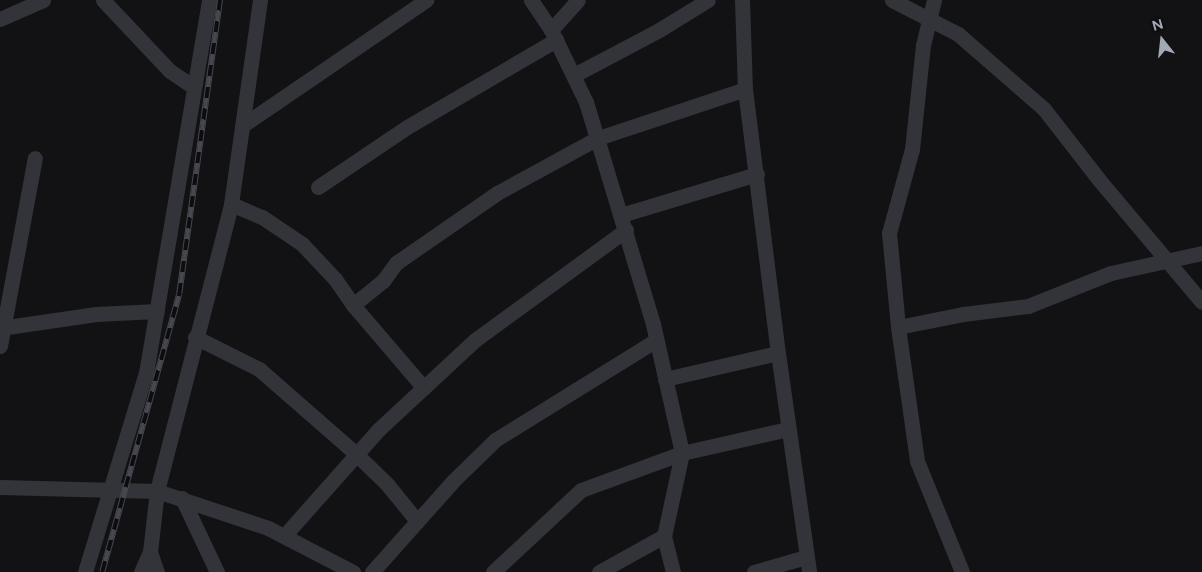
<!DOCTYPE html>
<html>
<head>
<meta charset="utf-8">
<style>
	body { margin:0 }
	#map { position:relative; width:1202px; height:572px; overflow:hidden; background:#121214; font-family:Figtree,sans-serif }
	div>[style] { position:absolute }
	.minor>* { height:15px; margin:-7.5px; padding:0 7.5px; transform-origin:7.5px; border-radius:7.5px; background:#33343a }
	.rail>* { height:5.5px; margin-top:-2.75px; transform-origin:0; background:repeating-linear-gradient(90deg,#0d0d0f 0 11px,#46484f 0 22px); box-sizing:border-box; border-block:1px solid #46484f }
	span { translate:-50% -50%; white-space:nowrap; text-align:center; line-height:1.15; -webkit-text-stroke:5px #0d0d0f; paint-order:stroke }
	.north { position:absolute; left:1137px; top:15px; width:50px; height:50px; -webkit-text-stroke:4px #0d0d0f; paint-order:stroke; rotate:344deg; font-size:14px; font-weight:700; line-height:20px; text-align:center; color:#a2a8b6 }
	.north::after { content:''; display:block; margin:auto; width:18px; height:22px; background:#a2a8b6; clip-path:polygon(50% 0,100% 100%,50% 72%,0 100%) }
</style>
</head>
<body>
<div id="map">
	<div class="minor">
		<i style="left:103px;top:0;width:98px;rotate:46.7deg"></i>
		<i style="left:170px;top:71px;width:29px;rotate:34deg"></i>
		<i style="left:531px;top:0;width:36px;rotate:56deg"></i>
		<i style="left:551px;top:30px;width:80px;rotate:64.1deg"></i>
		<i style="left:586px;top:102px;width:232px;rotate:73.2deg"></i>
		<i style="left:653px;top:324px;width:132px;rotate:77.3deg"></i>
		<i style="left:682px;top:453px;width:85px;rotate:102.2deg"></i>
		<i style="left:664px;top:536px;width:37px;rotate:76deg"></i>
		<i style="left:742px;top:0;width:89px;rotate:88.1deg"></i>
		<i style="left:745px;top:89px;width:266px;rotate:82.9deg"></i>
		<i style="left:778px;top:353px;width:221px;rotate:81.9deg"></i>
		<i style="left:892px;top:0;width:74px;rotate:27.3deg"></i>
		<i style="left:958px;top:34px;width:114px;rotate:41.1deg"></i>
		<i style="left:1044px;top:109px;width:91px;rotate:52.1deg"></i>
		<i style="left:1100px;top:181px;width:158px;rotate:49.9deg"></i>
		<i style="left:934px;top:0;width:46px;rotate:103.7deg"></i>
		<i style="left:923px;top:45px;width:105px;rotate:96deg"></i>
		<i style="left:912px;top:149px;width:87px;rotate:105.3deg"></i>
		<i style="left:889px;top:233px;width:94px;rotate:84.5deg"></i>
		<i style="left:898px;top:327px;width:135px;rotate:81.9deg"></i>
		<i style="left:917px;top:461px;width:120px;rotate:67.9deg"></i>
		<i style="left:0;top:19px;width:47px;rotate:-23.8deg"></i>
		<i style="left:551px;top:30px;width:40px;rotate:-48deg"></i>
		<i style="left:574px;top:75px;width:96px;rotate:-27.9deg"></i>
		<i style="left:659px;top:30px;width:57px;rotate:-31.5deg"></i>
		<i style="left:243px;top:125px;width:222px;rotate:-34.3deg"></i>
		<i style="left:318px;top:187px;width:107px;rotate:-34deg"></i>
		<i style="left:407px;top:127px;width:173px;rotate:-30.3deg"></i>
		<i style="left:231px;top:204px;width:34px;rotate:23deg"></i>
		<i style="left:262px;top:217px;width:48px;rotate:34deg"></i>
		<i style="left:302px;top:244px;width:48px;rotate:46.7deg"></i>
		<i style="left:335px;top:279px;width:32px;rotate:55deg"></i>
		<i style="left:353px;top:305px;width:109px;rotate:49.5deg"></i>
		<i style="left:621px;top:215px;width:142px;rotate:-16.8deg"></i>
		<i style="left:353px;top:305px;width:38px;rotate:-39deg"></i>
		<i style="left:383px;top:281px;width:22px;rotate:-54deg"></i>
		<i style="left:396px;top:263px;width:123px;rotate:-34.7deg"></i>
		<i style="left:497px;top:193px;width:115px;rotate:-28.6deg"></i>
		<i style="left:598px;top:138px;width:155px;rotate:-18.4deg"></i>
		<i style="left:898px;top:327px;width:66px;rotate:-11.3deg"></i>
		<i style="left:963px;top:314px;width:65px;rotate:-7deg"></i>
		<i style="left:1028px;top:306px;width:89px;rotate:-21.7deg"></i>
		<i style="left:1111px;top:273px;width:93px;rotate:-12.4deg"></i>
		<i style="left:0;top:328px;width:97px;rotate:-8.3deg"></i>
		<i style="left:96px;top:314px;width:61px;rotate:-2.8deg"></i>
		<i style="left:195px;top:337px;width:72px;rotate:26.6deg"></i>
		<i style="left:259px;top:369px;width:129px;rotate:41.2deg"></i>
		<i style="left:356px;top:454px;width:43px;rotate:44.1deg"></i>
		<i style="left:387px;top:484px;width:48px;rotate:51deg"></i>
		<i style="left:0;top:346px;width:191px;rotate:-79.5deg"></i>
		<i style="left:665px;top:379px;width:116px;rotate:-13deg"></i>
		<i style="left:0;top:487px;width:157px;rotate:1.5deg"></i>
		<i style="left:157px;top:491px;width:117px;rotate:18.4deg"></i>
		<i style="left:268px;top:528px;width:96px;rotate:27.4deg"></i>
		<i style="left:182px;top:498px;width:82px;rotate:64.7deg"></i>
		<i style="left:284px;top:536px;width:142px;rotate:-48.4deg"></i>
		<i style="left:378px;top:430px;width:132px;rotate:-42.9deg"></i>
		<i style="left:475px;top:340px;width:187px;rotate:-36.1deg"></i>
		<i style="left:150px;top:552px;width:21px;rotate:71deg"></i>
		<i style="left:85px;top:572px;width:208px;rotate:-73deg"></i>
		<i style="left:146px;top:373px;width:378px;rotate:-80.4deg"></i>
		<i style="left:141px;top:572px;width:22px;rotate:-66deg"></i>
		<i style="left:150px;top:552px;width:61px;rotate:-83.5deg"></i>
		<i style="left:157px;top:491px;width:296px;rotate:-75.5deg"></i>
		<i style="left:231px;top:204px;width:206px;rotate:-81.9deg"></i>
		<i style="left:372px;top:572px;width:122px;rotate:-48.3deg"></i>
		<i style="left:453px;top:481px;width:59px;rotate:-44.3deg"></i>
		<i style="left:495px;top:440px;width:190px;rotate:-31.8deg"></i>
		<i style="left:493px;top:572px;width:120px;rotate:-43deg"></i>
		<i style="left:581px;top:490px;width:108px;rotate:-20.1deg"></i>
		<i style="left:682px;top:453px;width:109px;rotate:-12.8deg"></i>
		<i style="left:599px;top:572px;width:74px;rotate:-29deg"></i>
		<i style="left:754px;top:572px;width:54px;rotate:-16.1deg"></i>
	</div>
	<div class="rail">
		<i style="left:102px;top:572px;width:288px;rotate:-74.5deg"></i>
		<i style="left:179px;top:294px;width:297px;rotate:-82.1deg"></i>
	</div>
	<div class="north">N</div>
</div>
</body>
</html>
